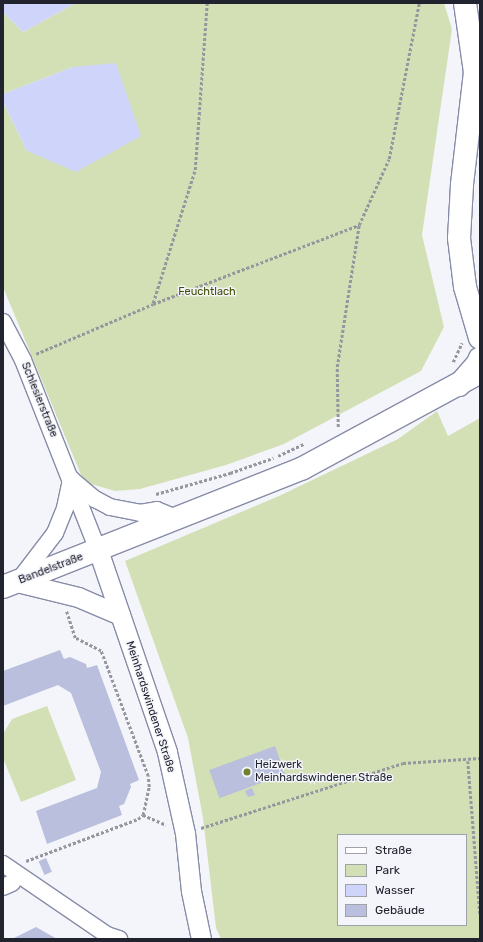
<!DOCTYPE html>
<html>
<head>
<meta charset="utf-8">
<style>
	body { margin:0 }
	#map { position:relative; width:483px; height:942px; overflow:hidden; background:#f4f5fb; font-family:Rubik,sans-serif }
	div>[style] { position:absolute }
	.green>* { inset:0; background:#d3e0b5 }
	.water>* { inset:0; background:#cfd5fa }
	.building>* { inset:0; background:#b9bfdc; transform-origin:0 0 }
	.path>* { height:2.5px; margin-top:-1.25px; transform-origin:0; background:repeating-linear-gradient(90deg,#95969e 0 3px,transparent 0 5px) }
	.roads { filter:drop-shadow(1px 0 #878ca7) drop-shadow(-1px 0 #878ca7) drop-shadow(0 1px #878ca7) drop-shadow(0 -1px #878ca7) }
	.minor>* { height:16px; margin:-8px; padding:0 8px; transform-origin:8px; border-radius:8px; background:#fff }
	.tertiary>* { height:19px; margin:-9.5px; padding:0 9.5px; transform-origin:9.5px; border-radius:9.5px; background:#fff }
	.secondary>* { height:22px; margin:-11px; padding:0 11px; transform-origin:11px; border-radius:11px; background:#fff }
	.primary>* { height:22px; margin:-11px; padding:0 11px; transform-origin:11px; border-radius:11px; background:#fff }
	.dots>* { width:11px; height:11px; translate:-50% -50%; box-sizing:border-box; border:2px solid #f4f5fb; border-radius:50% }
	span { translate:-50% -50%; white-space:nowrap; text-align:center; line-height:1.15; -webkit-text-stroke:3px #f4f5fb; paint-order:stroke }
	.park-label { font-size:11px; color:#3f4e01 }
	.street-label { font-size:11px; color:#21232e }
	.poi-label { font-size:11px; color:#21232e }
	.left { translate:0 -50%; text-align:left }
	.frame { position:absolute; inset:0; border:4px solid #21232e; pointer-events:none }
	.legend { position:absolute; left:337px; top:834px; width:130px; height:92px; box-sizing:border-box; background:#f4f5fb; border:1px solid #a0a1a9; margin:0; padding:5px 7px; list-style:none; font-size:12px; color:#21232e }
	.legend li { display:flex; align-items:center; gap:8px; height:20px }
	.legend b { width:20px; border:1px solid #a0a1a9 }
</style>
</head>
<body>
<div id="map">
	<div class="green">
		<i style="clip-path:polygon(76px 3px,444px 3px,452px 29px,422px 235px,444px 327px,421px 371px,284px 444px,226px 465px,140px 489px,115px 491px,84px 482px,3px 287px,3px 102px,27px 151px,73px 67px,3px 94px,3px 12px,23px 32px)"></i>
		<i style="clip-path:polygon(evenodd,437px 411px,448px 436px,480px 418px,480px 939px,221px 939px,216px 928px,203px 818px,188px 738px,125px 561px,279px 496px,398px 439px,437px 411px,338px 835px,466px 835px,466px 925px,338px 925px,338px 835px)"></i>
		<i style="clip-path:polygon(47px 706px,76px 780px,21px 802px,3px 758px,3px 734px,12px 719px)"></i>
	</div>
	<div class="water">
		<i style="clip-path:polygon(3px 3px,76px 3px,23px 32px,3px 12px)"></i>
		<i style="clip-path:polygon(116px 63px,141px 136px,76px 172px,27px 151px,3px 102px,3px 94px,73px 67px)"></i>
	</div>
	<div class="building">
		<i style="clip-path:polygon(60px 650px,64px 659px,70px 657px,86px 664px,87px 668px,97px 665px,139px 780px,130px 784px,131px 787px,124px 804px,119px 806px,122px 815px,47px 844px,36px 811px,97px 788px,101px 772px,71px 693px,58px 685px,3px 706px,3px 671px)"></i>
		<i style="left:275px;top:746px;width:30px;height:70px;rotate:70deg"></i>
		<i style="clip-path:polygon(252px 788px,255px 795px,248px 797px,245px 791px)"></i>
		<i style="left:46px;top:858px;width:15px;height:8px;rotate:67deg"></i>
		<i style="clip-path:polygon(36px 927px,57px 939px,12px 939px)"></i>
	</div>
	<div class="path">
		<i style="left:153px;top:303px;width:139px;rotate:-72.5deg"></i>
		<i style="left:195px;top:170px;width:167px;rotate:-85.9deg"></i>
		<i style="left:36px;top:354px;width:127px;rotate:-23.1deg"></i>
		<i style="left:153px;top:304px;width:221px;rotate:-21deg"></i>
		<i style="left:359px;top:225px;width:72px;rotate:-65.6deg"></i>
		<i style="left:389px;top:159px;width:159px;rotate:-79.1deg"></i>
		<i style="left:453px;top:362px;width:21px;rotate:-65deg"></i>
		<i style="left:338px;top:427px;width:60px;rotate:-91deg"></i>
		<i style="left:337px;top:367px;width:144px;rotate:-81.2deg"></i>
		<i style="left:278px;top:456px;width:29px;rotate:-25deg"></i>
		<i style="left:156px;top:494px;width:77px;rotate:-15.8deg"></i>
		<i style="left:230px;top:473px;width:46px;rotate:-19.2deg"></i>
		<i style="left:468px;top:761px;width:153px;rotate:85.5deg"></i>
		<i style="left:143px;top:815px;width:25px;rotate:23deg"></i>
		<i style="left:201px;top:828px;width:212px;rotate:-17.8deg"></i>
		<i style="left:403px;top:763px;width:77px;rotate:-3.7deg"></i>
		<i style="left:26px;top:861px;width:120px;rotate:-20.6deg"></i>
		<i style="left:138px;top:819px;width:6px;rotate:-39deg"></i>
		<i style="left:143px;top:815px;width:29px;rotate:-78deg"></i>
		<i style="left:149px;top:787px;width:11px;rotate:-95deg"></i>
		<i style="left:148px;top:776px;width:134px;rotate:-110.6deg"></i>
		<i style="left:101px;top:651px;width:29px;rotate:-153deg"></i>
		<i style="left:75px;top:638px;width:28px;rotate:-108deg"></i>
	</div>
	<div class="roads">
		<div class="minor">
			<i style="left:3px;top:322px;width:43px;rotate:62.2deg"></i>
			<i style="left:23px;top:360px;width:204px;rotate:68.5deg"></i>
			<i style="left:72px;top:480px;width:30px;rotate:40deg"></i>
			<i style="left:95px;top:499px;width:17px;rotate:28deg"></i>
			<i style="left:110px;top:507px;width:31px;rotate:11deg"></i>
			<i style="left:140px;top:513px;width:17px;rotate:-10deg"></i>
			<i style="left:157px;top:510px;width:21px;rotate:23deg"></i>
			<i style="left:19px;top:580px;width:59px;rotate:-52.5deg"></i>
			<i style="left:55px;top:533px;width:27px;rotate:-68deg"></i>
			<i style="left:65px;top:508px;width:30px;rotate:-78deg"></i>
			<i style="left:3px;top:864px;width:126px;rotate:34.3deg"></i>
			<i style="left:107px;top:935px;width:13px;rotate:18deg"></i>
			<i style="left:3px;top:887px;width:10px;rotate:-24deg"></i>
		</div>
		<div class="tertiary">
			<i style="left:98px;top:550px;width:213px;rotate:71.1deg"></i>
			<i style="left:167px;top:752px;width:83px;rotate:77.5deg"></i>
			<i style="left:185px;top:833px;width:58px;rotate:84.1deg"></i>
			<i style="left:191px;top:891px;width:49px;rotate:78.2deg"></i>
			<i style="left:17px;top:582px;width:63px;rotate:13.8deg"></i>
			<i style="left:78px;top:597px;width:46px;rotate:23.2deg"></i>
		</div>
		<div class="secondary">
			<i style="left:3px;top:587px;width:323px;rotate:-21.6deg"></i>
			<i style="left:303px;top:468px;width:196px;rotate:-28.4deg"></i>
		</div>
		<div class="primary">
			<i style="left:465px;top:3px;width:70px;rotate:81.8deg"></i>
			<i style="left:475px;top:72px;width:114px;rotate:96.6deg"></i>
			<i style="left:462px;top:185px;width:53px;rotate:93.2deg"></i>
			<i style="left:459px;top:238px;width:49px;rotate:83deg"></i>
			<i style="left:465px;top:287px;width:53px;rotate:73.6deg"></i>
			<i style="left:459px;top:385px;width:29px;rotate:-49deg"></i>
			<i style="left:478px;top:363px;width:5px;rotate:-68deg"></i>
		</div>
	</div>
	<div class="dots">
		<i style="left:247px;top:772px;background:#6f8232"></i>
	</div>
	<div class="park-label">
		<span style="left:207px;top:292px">Feuchtlach</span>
	</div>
	<div class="street-label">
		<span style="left:39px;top:400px;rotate:68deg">Schlesierstraße</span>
		<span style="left:51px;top:569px;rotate:-21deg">Bandelstraße</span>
		<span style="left:150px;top:707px;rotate:72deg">Meinhardswindener Straße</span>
	</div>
	<div class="poi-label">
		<span class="left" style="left:255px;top:772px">Heizwerk<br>Meinhardswindener Straße</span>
	</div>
	<div class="frame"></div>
	<ul class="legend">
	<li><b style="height:5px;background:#fff"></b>Straße</li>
	<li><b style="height:11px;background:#d3e0b5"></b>Park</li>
	<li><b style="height:11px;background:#cfd5fa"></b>Wasser</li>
	<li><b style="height:11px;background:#b9bfdc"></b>Gebäude</li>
	</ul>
</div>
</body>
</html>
